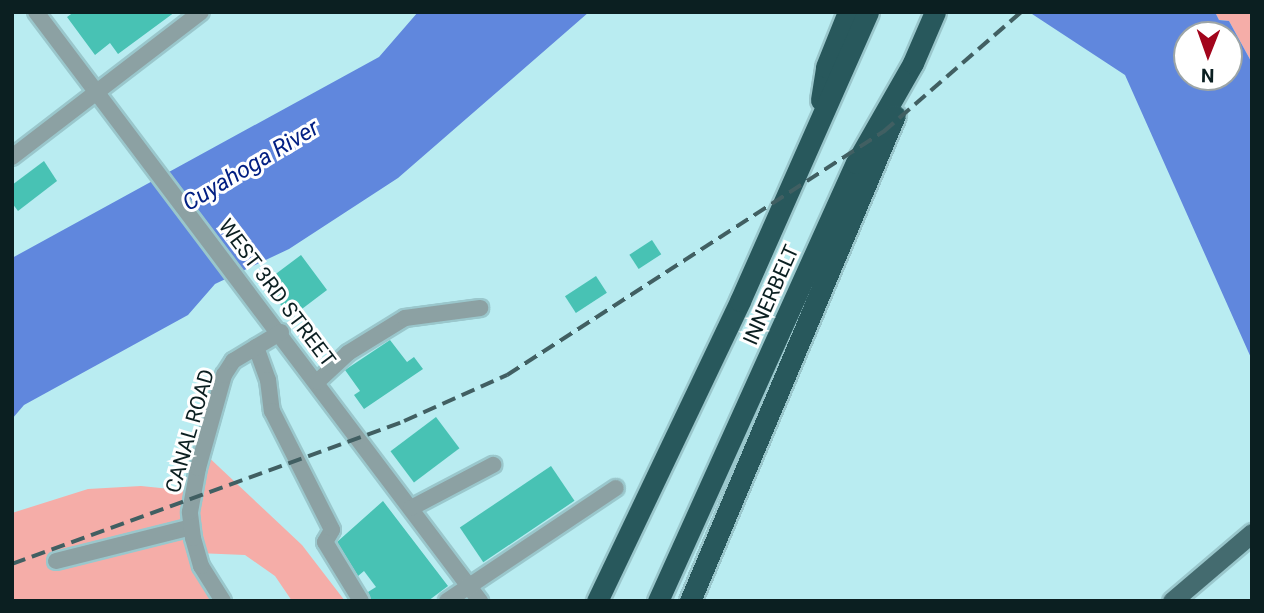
<!DOCTYPE html>
<html>
<head>
<meta charset="utf-8">
<style>
	body { margin:0 }
	#map { position:relative; width:1264px; height:613px; overflow:hidden; background:#b9ecf1; font-family:Roboto,sans-serif }
	div>[style] { position:absolute }
	.green>* { inset:0; background:#f5ada8 }
	.water>* { inset:0; background:#6087dd }
	.building>* { inset:0; background:#48c2b4; transform-origin:0 0 }
	.roads { filter:drop-shadow(2px 0 #9ac7cc) drop-shadow(-2px 0 #9ac7cc) drop-shadow(0 2px #9ac7cc) drop-shadow(0 -2px #9ac7cc) }
	.minor>* { height:16px; margin:-8px; padding:0 8px; transform-origin:8px; border-radius:8px; background:#8ca1a3 }
	.major>* { height:19px; margin:-9.5px; padding:0 9.5px; transform-origin:9.5px; border-radius:9.5px; background:#446b6f }
	.highway>* { height:21px; margin:-10.5px; padding:0 10.5px; transform-origin:10.5px; border-radius:10.5px; background:#28585c }
	.rail>* { height:3.5px; margin-top:-1.75px; transform-origin:0; background:repeating-linear-gradient(90deg,#415f62 0 14px,transparent 0 21px) }
	span { translate:-50% -50%; white-space:nowrap; text-align:center; line-height:1.15; -webkit-text-stroke:6px #fff; paint-order:stroke }
	.street-label { font-size:21px; color:#0b1f21 }
	.water-label { font-size:23px; color:#032083; font-style:italic }
	.frame { position:absolute; inset:0; border:14px solid #0b1f21; pointer-events:none }
	.north { position:absolute; left:1173px; top:21px; width:70px; height:70px; box-sizing:border-box; background:#fff; border:2px solid #9da5a6; border-radius:50%; rotate:181deg; font-size:19px; font-weight:700; line-height:28px; text-align:center; color:#0b1f21 }
	.north::after { content:''; display:block; margin:auto; width:24px; height:32px; background:#a2051c; clip-path:polygon(50% 0,100% 100%,50% 72%,0 100%) }
</style>
</head>
<body>
<div id="map">
	<div class="green">
		<i style="clip-path:polygon(1215px 12px,1252px 12px,1252px 63px,1229px 21px,1219px 20px)"></i>
		<i style="clip-path:polygon(202px 451px,302px 545px,345px 601px,292px 601px,275px 576px,245px 555px,197px 553px,223px 601px,12px 601px,12px 513px,88px 489px,141px 486px,190px 491px)"></i>
	</div>
	<div class="water">
		<i style="clip-path:polygon(418px 12px,589px 12px,398px 178px,289px 249px,215px 284px,188px 315px,24px 405px,12px 419px,12px 258px,379px 57px)"></i>
		<i style="clip-path:polygon(evenodd,1029px 12px,1215px 12px,1219px 20px,1229px 21px,1252px 63px,1252px 360px,1125px 75px,1029px 12px,1187px 35px,1229px 35px,1229px 77px,1187px 77px,1187px 35px)"></i>
	</div>
	<div class="building">
		<i style="clip-path:polygon(74px 12px,175px 12px,118px 54px,110px 43px,95px 55px,67px 17px)"></i>
		<i style="clip-path:polygon(44px 161px,57px 181px,18px 211px,12px 203px,12px 185px)"></i>
		<i style="left:652px;top:240px;width:17px;height:27px;rotate:57deg"></i>
		<i style="clip-path:polygon(301px 255px,327px 290px,290px 318px,271px 291px,279px 284px,273px 276px)"></i>
		<i style="left:596px;top:276px;width:20px;height:37px;rotate:57deg"></i>
		<i style="clip-path:polygon(390px 340px,407px 362px,414px 357px,423px 369px,364px 409px,354px 395px,360px 391px,345px 370px)"></i>
		<i style="left:436px;top:417px;width:39px;height:57px;rotate:53deg"></i>
		<i style="left:551px;top:466px;width:42px;height:110px;rotate:56deg"></i>
		<i style="clip-path:polygon(383px 501px,448px 586px,428px 601px,371px 601px,368px 592px,376px 587px,364px 571px,358px 576px,337px 542px)"></i>
	</div>
	<div class="roads">
		<div class="minor">
			<i style="left:36px;top:12px;width:738px;rotate:52.99deg"></i>
			<i style="left:12px;top:157px;width:238px;rotate:-37.5deg"></i>
			<i style="left:256px;top:347px;width:35px;rotate:70deg"></i>
			<i style="left:268px;top:380px;width:31px;rotate:83deg"></i>
			<i style="left:272px;top:411px;width:133px;rotate:63.2deg"></i>
			<i style="left:332px;top:530px;width:14px;rotate:120deg"></i>
			<i style="left:325px;top:542px;width:69px;rotate:58.6deg"></i>
			<i style="left:317px;top:382px;width:42px;rotate:-43.1deg"></i>
			<i style="left:348px;top:353px;width:67px;rotate:-31.6deg"></i>
			<i style="left:405px;top:318px;width:76px;rotate:-7.6deg"></i>
			<i style="left:411px;top:508px;width:93px;rotate:-27.7deg"></i>
			<i style="left:56px;top:561px;width:139px;rotate:-14.1deg"></i>
			<i style="left:223px;top:601px;width:41px;rotate:-122.2deg"></i>
			<i style="left:201px;top:566px;width:29px;rotate:-106deg"></i>
			<i style="left:193px;top:538px;width:26px;rotate:-97deg"></i>
			<i style="left:190px;top:512px;width:45px;rotate:-79.7deg"></i>
			<i style="left:198px;top:468px;width:97px;rotate:-74.4deg"></i>
			<i style="left:224px;top:375px;width:17px;rotate:-57deg"></i>
			<i style="left:233px;top:361px;width:56px;rotate:-31.1deg"></i>
			<i style="left:447px;top:601px;width:203px;rotate:-33.8deg"></i>
		</div>
		<div class="major">
			<i style="left:1172px;top:601px;width:105px;rotate:-40.4deg"></i>
		</div>
		<div class="highway">
			<i style="left:821px;top:100px;width:33px;rotate:-81deg"></i>
			<i style="left:826px;top:67px;width:59px;rotate:-68.2deg"></i>
			<i style="left:597px;top:601px;width:332px;rotate:-64.5deg"></i>
			<i style="left:740px;top:301px;width:316px;rotate:-66.1deg"></i>
			<i style="left:658px;top:601px;width:481px;rotate:-65.7deg"></i>
			<i style="left:856px;top:163px;width:115px;rotate:-60.3deg"></i>
			<i style="left:913px;top:63px;width:56px;rotate:-66.7deg"></i>
			<i style="left:690px;top:601px;width:527px;rotate:-67.13deg"></i>
		</div>
	</div>
	<div class="rail">
		<i style="left:12px;top:564px;width:417px;rotate:-20deg"></i>
		<i style="left:404px;top:421px;width:113px;rotate:-24.1deg"></i>
		<i style="left:507px;top:375px;width:448px;rotate:-32.9deg"></i>
		<i style="left:883px;top:132px;width:183px;rotate:-41deg"></i>
	</div>
	<div class="street-label">
		<span style="left:277px;top:293px;rotate:53deg">WEST 3RD STREET</span>
		<span style="left:771px;top:295px;rotate:-66deg">INNERBELT</span>
		<span style="left:190px;top:431px;rotate:-74deg">CANAL ROAD</span>
	</div>
	<div class="water-label">
		<span style="left:251px;top:166px;rotate:-31deg">Cuyahoga River</span>
	</div>
	<div class="frame"></div>
	<div class="north">N</div>
</div>
</body>
</html>
